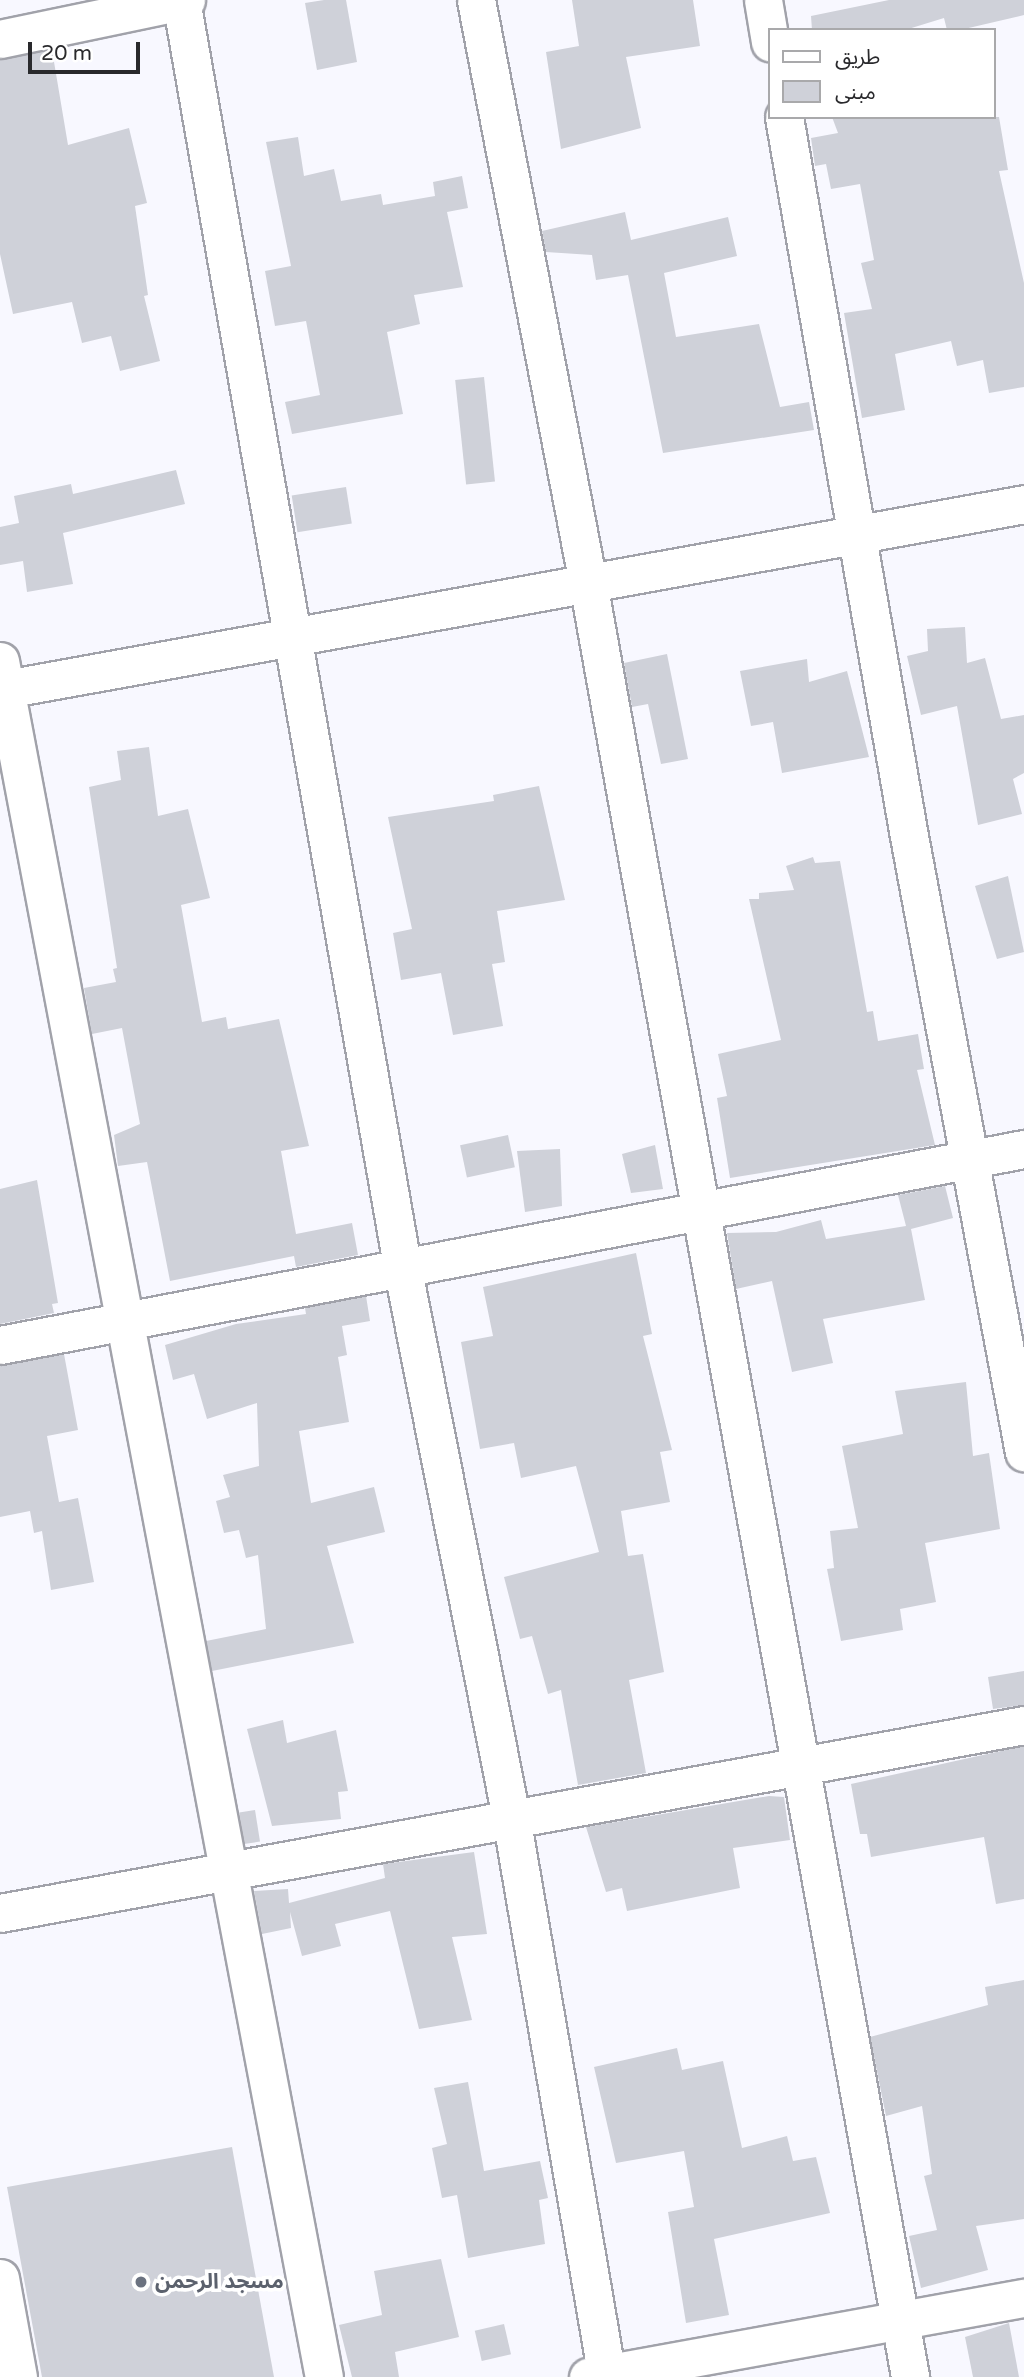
<!DOCTYPE html>
<html>
<head>
<meta charset="utf-8">
<style>
	body { margin:0 }
	#map { position:relative; width:1024px; height:2377px; overflow:hidden; background:#f8f8ff; font-family:"Varela Round","Noto Sans Arabic",sans-serif }
	div>[style] { position:absolute }
	.building>* { inset:0; background:#cfd1d9; transform-origin:0 0 }
	.roads { filter:drop-shadow(2px 0 #a1a2aa) drop-shadow(-2px 0 #a1a2aa) drop-shadow(0 2px #a1a2aa) drop-shadow(0 -2px #a1a2aa) }
	.minor>* { height:37px; margin:-18.5px; padding:0 18.5px; transform-origin:18.5px; border-radius:18.5px; background:#fff }
	.dots>* { width:19px; height:19px; translate:-50% -50%; box-sizing:border-box; border:4px solid #fff; border-radius:50% }
	span { translate:-50% -50%; white-space:nowrap; text-align:center; line-height:1.15; -webkit-text-stroke:7px #fff; paint-order:stroke }
	.worship-label { font-size:21px; color:#5b616d; font-weight:700 }
	.left { translate:0 -50%; text-align:left }
	.legend { position:absolute; left:768px; top:28px; width:228px; height:91px; box-sizing:border-box; background:#fff; border:2px solid #a9a9ab; margin:0; padding:9px 12px; list-style:none; font-size:21px; color:#29292c }
	.legend li { display:flex; align-items:center; gap:14px; height:35px }
	.legend b { width:35px; border:2px solid #a9a9ab }
	.scale { position:absolute; left:28px; top:42px; width:112px; height:32px; box-sizing:border-box; border:4px solid #29292c; border-top:0; padding-left:9px; font-size:21px; line-height:24px; white-space:nowrap; color:#29292c; -webkit-text-stroke:5px #fff; paint-order:stroke }
</style>
</head>
<body>
<div id="map">
	<div class="building">
		<i style="clip-path:polygon(324px 0,346px 0,357px 62px,317px 70px,305px 3px)"></i>
		<i style="clip-path:polygon(572px 0,693px 0,700px 46px,626px 57px,641px 128px,561px 149px,546px 52px,579px 46px)"></i>
		<i style="clip-path:polygon(889px 0,1024px 0,1024px 15px,960px 30px,947px 30px,944px 18px,905px 30px,812px 30px,811px 16px)"></i>
		<i style="clip-path:polygon(52px 50px,68px 145px,129px 128px,147px 203px,135px 206px,148px 295px,144px 296px,160px 361px,120px 371px,111px 336px,82px 343px,72px 302px,13px 314px,0 254px,0 59px)"></i>
		<i style="clip-path:polygon(832px 117px,999px 117px,1008px 170px,999px 171px,1024px 283px,1024px 387px,989px 393px,983px 360px,957px 366px,951px 341px,895px 354px,905px 410px,862px 418px,844px 313px,872px 309px,861px 263px,874px 260px,860px 184px,831px 189px,826px 164px,815px 166px,811px 138px,838px 133px)"></i>
		<i style="clip-path:polygon(298px 137px,304px 176px,334px 169px,341px 201px,381px 194px,383px 205px,435px 196px,433px 182px,462px 176px,468px 208px,447px 212px,463px 287px,414px 295px,420px 324px,387px 332px,403px 414px,292px 434px,285px 402px,320px 395px,306px 321px,275px 326px,265px 271px,291px 266px,266px 142px)"></i>
		<i style="clip-path:polygon(625px 212px,631px 240px,728px 217px,737px 256px,664px 273px,676px 337px,759px 324px,780px 407px,809px 402px,814px 430px,663px 453px,628px 275px,596px 280px,592px 255px,546px 252px,542px 231px)"></i>
		<i style="left:484px;top:377px;width:105px;height:29px;rotate:84deg"></i>
		<i style="clip-path:polygon(176px 470px,185px 504px,63px 533px,73px 584px,27px 592px,23px 561px,0 565px,0 527px,19px 523px,14px 496px,71px 484px,73px 494px)"></i>
		<i style="left:346px;top:487px;width:37px;height:55px;rotate:81deg"></i>
		<i style="clip-path:polygon(965px 627px,967px 663px,985px 658px,1001px 719px,1024px 715px,1024px 773px,1013px 779px,1022px 814px,978px 825px,957px 706px,921px 715px,907px 656px,928px 651px,927px 629px)"></i>
		<i style="clip-path:polygon(667px 654px,688px 759px,661px 764px,648px 704px,632px 707px,624px 663px)"></i>
		<i style="clip-path:polygon(807px 659px,809px 682px,847px 671px,869px 757px,782px 773px,773px 722px,751px 726px,740px 671px)"></i>
		<i style="clip-path:polygon(149px 747px,158px 816px,188px 809px,210px 898px,181px 905px,202px 1022px,226px 1017px,228px 1029px,279px 1019px,309px 1146px,281px 1151px,296px 1234px,352px 1223px,358px 1255px,296px 1267px,294px 1256px,170px 1281px,147px 1162px,118px 1166px,114px 1135px,140px 1124px,122px 1028px,92px 1034px,84px 988px,116px 982px,113px 969px,117px 968px,89px 787px,121px 780px,117px 751px)"></i>
		<i style="clip-path:polygon(539px 786px,565px 900px,497px 911px,505px 962px,492px 964px,503px 1026px,453px 1035px,441px 973px,401px 980px,393px 933px,412px 929px,388px 817px,494px 801px,493px 795px)"></i>
		<i style="clip-path:polygon(813px 857px,815px 863px,840px 861px,867px 1012px,873px 1011px,878px 1041px,918px 1034px,924px 1069px,917px 1070px,935px 1145px,730px 1178px,717px 1098px,727px 1096px,718px 1054px,781px 1040px,749px 899px,759px 899px,759px 893px,794px 890px,786px 866px)"></i>
		<i style="clip-path:polygon(1008px 876px,1024px 952px,997px 959px,975px 886px)"></i>
		<i style="left:508px;top:1135px;width:33px;height:49px;rotate:78deg"></i>
		<i style="clip-path:polygon(655px 1145px,663px 1189px,631px 1193px,622px 1154px)"></i>
		<i style="clip-path:polygon(560px 1149px,562px 1206px,525px 1212px,517px 1151px)"></i>
		<i style="clip-path:polygon(37px 1180px,58px 1303px,52px 1304px,54px 1313px,0 1324px,0 1189px)"></i>
		<i style="clip-path:polygon(945px 1186px,953px 1218px,911px 1229px,925px 1300px,823px 1319px,833px 1363px,792px 1372px,772px 1281px,736px 1289px,727px 1233px,776px 1232px,821px 1220px,826px 1239px,906px 1226px,898px 1195px)"></i>
		<i style="clip-path:polygon(636px 1253px,652px 1334px,643px 1336px,672px 1450px,660px 1452px,670px 1502px,621px 1511px,628px 1556px,643px 1554px,664px 1672px,629px 1680px,646px 1773px,578px 1785px,561px 1690px,548px 1694px,532px 1636px,520px 1639px,504px 1577px,599px 1552px,576px 1466px,521px 1478px,514px 1443px,480px 1449px,461px 1342px,493px 1336px,483px 1287px)"></i>
		<i style="clip-path:polygon(366px 1296px,370px 1321px,342px 1326px,347px 1355px,338px 1357px,349px 1422px,299px 1431px,311px 1503px,374px 1487px,385px 1532px,327px 1546px,354px 1643px,212px 1671px,206px 1641px,266px 1629px,258px 1555px,246px 1558px,239px 1530px,224px 1533px,216px 1501px,230px 1497px,223px 1475px,259px 1466px,257px 1403px,207px 1419px,194px 1374px,173px 1380px,165px 1345px,236px 1324px,306px 1314px,305px 1308px)"></i>
		<i style="clip-path:polygon(64px 1354px,78px 1430px,47px 1436px,59px 1502px,78px 1498px,94px 1582px,51px 1590px,42px 1531px,34px 1533px,30px 1511px,0 1517px,0 1365px)"></i>
		<i style="clip-path:polygon(966px 1382px,973px 1456px,989px 1453px,1000px 1529px,925px 1543px,936px 1602px,900px 1609px,903px 1630px,841px 1641px,827px 1569px,834px 1568px,830px 1531px,858px 1528px,842px 1446px,903px 1434px,895px 1391px)"></i>
		<i style="clip-path:polygon(1024px 1671px,1024px 1705px,993px 1709px,988px 1677px)"></i>
		<i style="clip-path:polygon(283px 1720px,287px 1743px,336px 1730px,348px 1791px,338px 1792px,341px 1819px,272px 1826px,247px 1729px)"></i>
		<i style="clip-path:polygon(1024px 1746px,1024px 1899px,996px 1904px,984px 1837px,871px 1857px,867px 1834px,860px 1834px,851px 1784px)"></i>
		<i style="clip-path:polygon(769px 1796px,784px 1797px,790px 1840px,733px 1848px,740px 1888px,627px 1911px,622px 1888px,606px 1892px,586px 1827px)"></i>
		<i style="left:255px;top:1810px;width:32px;height:16px;rotate:81deg"></i>
		<i style="clip-path:polygon(474px 1852px,487px 1934px,452px 1937px,472px 2020px,419px 2029px,390px 1911px,335px 1924px,341px 1946px,302px 1956px,290px 1912px,291px 1928px,262px 1934px,254px 1891px,288px 1889px,289px 1903px,385px 1878px,383px 1864px)"></i>
		<i style="clip-path:polygon(1024px 1980px,1024px 2219px,976px 2226px,988px 2270px,921px 2288px,909px 2236px,937px 2230px,924px 2176px,932px 2174px,922px 2106px,886px 2116px,870px 2037px,988px 2005px,985px 1987px)"></i>
		<i style="clip-path:polygon(677px 2048px,682px 2070px,723px 2061px,742px 2148px,787px 2136px,793px 2161px,816px 2157px,830px 2213px,714px 2239px,729px 2315px,686px 2323px,668px 2212px,694px 2207px,684px 2151px,616px 2163px,594px 2067px)"></i>
		<i style="clip-path:polygon(468px 2082px,484px 2171px,540px 2161px,548px 2198px,539px 2200px,545px 2244px,468px 2258px,457px 2195px,442px 2198px,432px 2148px,447px 2144px,434px 2088px)"></i>
		<i style="clip-path:polygon(232px 2147px,274px 2377px,42px 2377px,7px 2187px)"></i>
		<i style="clip-path:polygon(441px 2259px,459px 2337px,395px 2352px,399px 2377px,352px 2377px,339px 2325px,382px 2315px,374px 2271px)"></i>
		<i style="clip-path:polygon(1009px 2323px,1019px 2377px,973px 2377px,965px 2337px)"></i>
		<i style="left:504px;top:2324px;width:31px;height:30px;rotate:77deg"></i>
	</div>
	<div class="roads">
		<div class="minor">
			<i style="left:181px;top:0;width:1290px;rotate:80.09deg"></i>
			<i style="left:403px;top:1271px;width:557px;rotate:78.81deg"></i>
			<i style="left:511px;top:1817px;width:568px;rotate:80.27deg"></i>
			<i style="left:476px;top:0;width:594px;rotate:79.13deg"></i>
			<i style="left:588px;top:583px;width:1823px;rotate:79.82deg"></i>
			<i style="left:763px;top:0;width:43px;rotate:80.5deg"></i>
			<i style="left:0;top:39px;width:190px;rotate:-11.8deg"></i>
			<i style="left:784px;top:117px;width:730px;rotate:80.14deg"></i>
			<i style="left:909px;top:836px;width:627px;rotate:79.43deg"></i>
			<i style="left:0;top:661px;width:1746px;rotate:79.31deg"></i>
			<i style="left:0;top:690px;width:1041px;rotate:-10.29deg"></i>
			<i style="left:0;top:1345px;width:1043px;rotate:-10.84deg"></i>
			<i style="left:0;top:1913px;width:1041px;rotate:-10.4deg"></i>
			<i style="left:0;top:2278px;width:101px;rotate:79.7deg"></i>
			<i style="left:588px;top:2377px;width:443px;rotate:-10.3deg"></i>
		</div>
	</div>
	<div class="dots">
		<i style="left:141px;top:2282px;background:#6b7280"></i>
	</div>
	<div class="worship-label">
		<span class="left" style="left:155px;top:2282px">مسجد الرحمن</span>
	</div>
	<ul class="legend">
	<li><b style="height:9px;background:#fff"></b>طريق</li>
	<li><b style="height:19px;background:#cfd1d9"></b>مبنى</li>
	</ul>
	<div class="scale">20 m</div>
</div>
</body>
</html>
